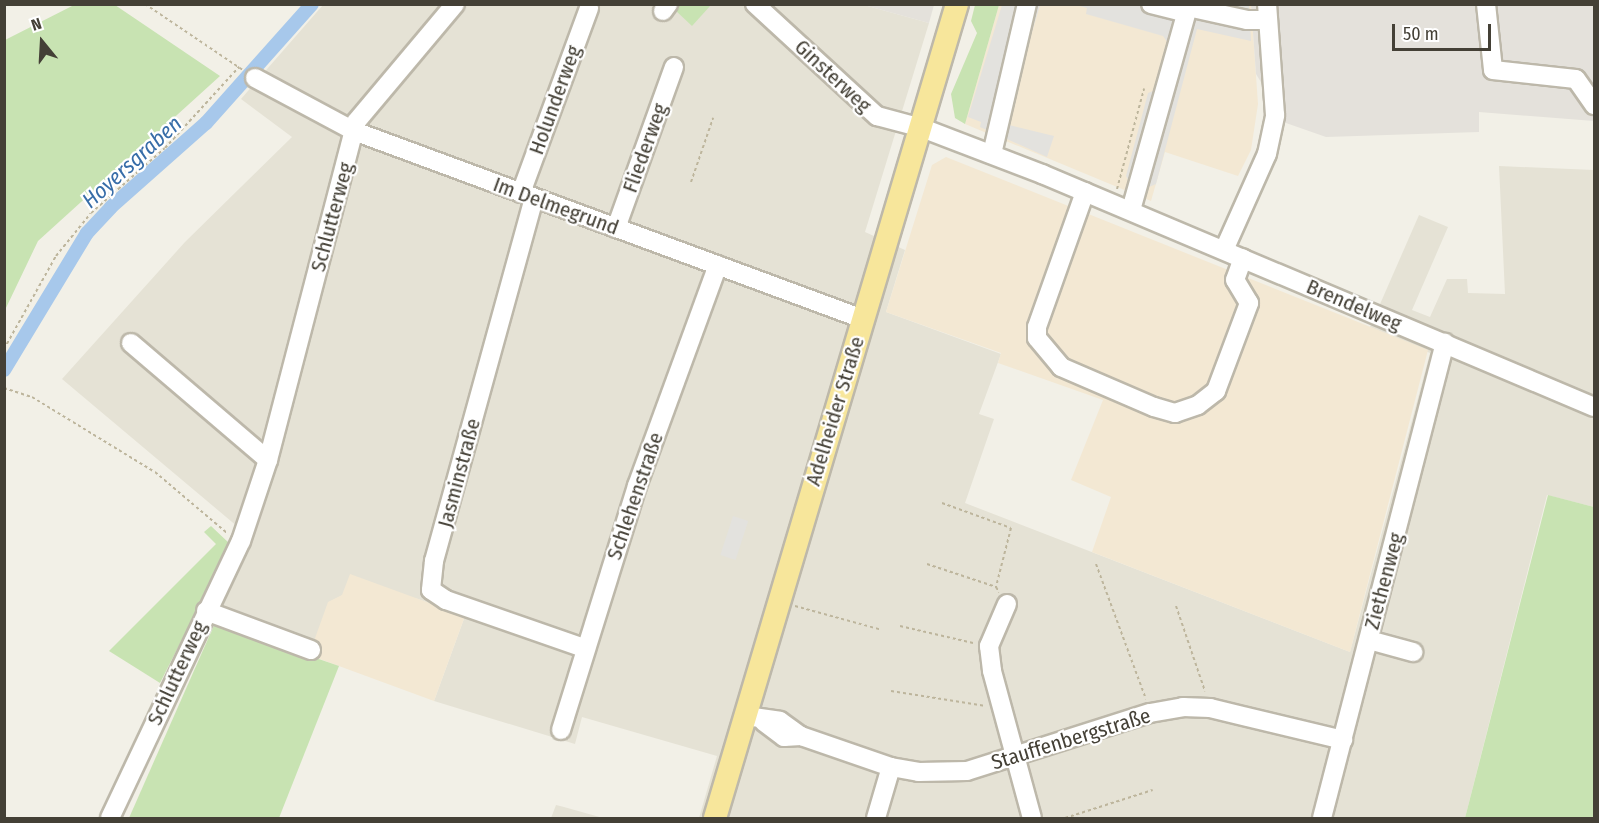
<!DOCTYPE html>
<html>
<head>
<meta charset="utf-8">
<style>
	body { margin:0 }
	#map { position:relative; width:1599px; height:823px; overflow:hidden; background:#f2f0e7; font-family:"Fira Sans Condensed",sans-serif }
	div>[style] { position:absolute }
	.residential>* { inset:0; background:#e5e2d5 }
	.commercial>* { inset:0; background:#f3e8d3 }
	.industrial>* { inset:0; background:#e4e1db }
	.green>* { inset:0; background:#c8e3b2 }
	.parking>* { inset:0; background:#e3e2de; transform-origin:0 0 }
	.canal>* { height:14px; margin:-7px; padding:0 7px; transform-origin:7px; border-radius:7px; background:#a7c8eb }
	.path>* { height:2px; margin-top:-1px; transform-origin:0; background:repeating-linear-gradient(90deg,#bdb59c 0 3px,transparent 0 6px) }
	.roads { filter:drop-shadow(2px 0 #bdb8aa) drop-shadow(-2px 0 #bdb8aa) drop-shadow(0 2px #bdb8aa) drop-shadow(0 -2px #bdb8aa) }
	.minor>* { height:18px; margin:-9px; padding:0 9px; transform-origin:9px; border-radius:9px; background:#fff }
	.major>* { height:22px; margin:-11px; padding:0 11px; transform-origin:11px; border-radius:11px; background:#f7e69b }
	span { translate:-50% -50%; white-space:nowrap; text-align:center; line-height:1.15; -webkit-text-stroke:4.5px #fff; paint-order:stroke }
	.street-label { font-size:21px; color:#444036 }
	.water-label { font-size:22px; color:#376da8; font-style:italic }
	.frame { position:absolute; inset:0; border:6px solid #444036; pointer-events:none }
	.north { position:absolute; left:12px; top:12px; width:60px; height:60px; -webkit-text-stroke:4px #fff; paint-order:stroke; rotate:342deg; font-size:16px; font-weight:700; line-height:24px; text-align:center; color:#444036 }
	.north::after { content:''; display:block; margin:auto; width:21px; height:27px; background:#444036; clip-path:polygon(50% 0,100% 100%,50% 72%,0 100%) }
	.scale { position:absolute; left:1392px; top:24px; width:99px; height:27px; box-sizing:border-box; border:3px solid #444036; border-top:0; padding-left:8px; font-size:18px; line-height:21px; white-space:nowrap; color:#444036; -webkit-text-stroke:4px #fff; paint-order:stroke }
</style>
</head>
<body>
<div id="map">
	<div class="residential">
		<i style="clip-path:polygon(323px 5px,864px 5px,929px 23px,865px 232px,905px 250px,886px 312px,1001px 354px,979px 414px,994px 419px,965px 503px,1350px 652px,1430px 353px,1370px 327px,1419px 215px,1448px 227px,1412px 310px,1430px 317px,1447px 279px,1467px 279px,1468px 293px,1505px 294px,1499px 166px,1594px 170px,1594px 507px,1547px 495px,1465px 818px,699px 818px,717px 756px,582px 717px,575px 744px,434px 701px,465px 616px,415px 598px,342px 595px,309px 655px,215px 623px,238px 527px,62px 379px,185px 242px,292px 137px,241px 99px)"></i>
		<i style="clip-path:polygon(556px 805px,564px 807px,603px 818px,551px 818px)"></i>
	</div>
	<div class="commercial">
		<i style="clip-path:polygon(999px 5px,1251px 5px,1258px 104px,1251px 150px,1238px 176px,1165px 152px,1151px 201px,965px 124px)"></i>
		<i style="clip-path:polygon(946px 157px,1428px 350px,1350px 652px,1092px 552px,1111px 497px,1071px 480px,1103px 400px,998px 363px,1001px 353px,886px 312px,932px 165px)"></i>
		<i style="clip-path:polygon(350px 574px,465px 616px,434px 701px,309px 655px,328px 602px,342px 595px)"></i>
	</div>
	<div class="industrial">
		<i style="clip-path:polygon(864px 5px,934px 5px,929px 23px)"></i>
		<i style="clip-path:polygon(1251px 5px,1594px 5px,1594px 121px,1479px 112px,1479px 132px,1326px 137px,1286px 123px,1256px 74px)"></i>
	</div>
	<div class="green">
		<i style="clip-path:polygon(76px 4px,115px 5px,220px 76px,38px 241px,5px 310px,5px 40px)"></i>
		<i style="clip-path:polygon(675px 5px,711px 5px,692px 26px,675px 10px)"></i>
		<i style="clip-path:polygon(975px 5px,999px 5px,965px 124px,955px 118px,951px 94px,977px 33px,971px 21px)"></i>
		<i style="clip-path:polygon(1548px 495px,1594px 507px,1594px 818px,1465px 818px)"></i>
		<i style="clip-path:polygon(211px 526px,230px 544px,160px 683px,109px 651px,216px 544px,204px 532px)"></i>
		<i style="clip-path:polygon(215px 623px,339px 666px,279px 818px,129px 818px)"></i>
	</div>
	<div class="parking">
		<i style="clip-path:polygon(1002px 5px,1040px 5px,1005px 124px,1054px 136px,1047px 157px,980px 127px,981px 122px,968px 117px)"></i>
		<i style="clip-path:polygon(1076px 5px,1249px 5px,1251px 41px,1197px 29px,1156px 184px,1144px 189px,1132px 187px,1126px 176px,1148px 93px,1163px 87px,1173px 50px,1163px 36px,1086px 14px,1087px 8px)"></i>
		<i style="left:733px;top:516px;width:16px;height:41px;rotate:18deg"></i>
	</div>
	<div class="canal">
		<i style="left:4px;top:370px;width:160px;rotate:-58.8deg"></i>
		<i style="left:87px;top:233px;width:35px;rotate:-47deg"></i>
		<i style="left:111px;top:207px;width:127px;rotate:-41.5deg"></i>
		<i style="left:206px;top:123px;width:159px;rotate:-48.3deg"></i>
	</div>
	<div class="path">
		<i style="left:145px;top:4px;width:118px;rotate:34deg"></i>
		<i style="left:691px;top:182px;width:68px;rotate:-71deg"></i>
		<i style="left:1117px;top:189px;width:104px;rotate:-74.9deg"></i>
		<i style="left:4px;top:349px;width:107px;rotate:-60.8deg"></i>
		<i style="left:56px;top:256px;width:55px;rotate:-50.9deg"></i>
		<i style="left:91px;top:213px;width:98px;rotate:-41.3deg"></i>
		<i style="left:165px;top:148px;width:110px;rotate:-47.6deg"></i>
		<i style="left:4px;top:388px;width:29px;rotate:18deg"></i>
		<i style="left:32px;top:397px;width:144px;rotate:31.4deg"></i>
		<i style="left:155px;top:472px;width:96px;rotate:40.3deg"></i>
		<i style="left:942px;top:503px;width:73px;rotate:19.9deg"></i>
		<i style="left:1011px;top:528px;width:61px;rotate:104.3deg"></i>
		<i style="left:927px;top:564px;width:73px;rotate:18.4deg"></i>
		<i style="left:996px;top:587px;width:6px;rotate:59deg"></i>
		<i style="left:1096px;top:564px;width:144px;rotate:69.7deg"></i>
		<i style="left:795px;top:606px;width:90px;rotate:15.4deg"></i>
		<i style="left:1176px;top:606px;width:90px;rotate:71.2deg"></i>
		<i style="left:900px;top:626px;width:75px;rotate:13.1deg"></i>
		<i style="left:891px;top:691px;width:96px;rotate:9deg"></i>
		<i style="left:1065px;top:818px;width:92px;rotate:-17.7deg"></i>
	</div>
	<div class="roads">
		<div class="minor">
			<i style="left:755px;top:4px;width:166px;rotate:42.6deg"></i>
			<i style="left:877px;top:116px;width:47px;rotate:14.9deg"></i>
			<i style="left:922px;top:128px;width:129px;rotate:21deg"></i>
			<i style="left:1042px;top:174px;width:599px;rotate:22.88deg"></i>
			<i style="left:1151px;top:4px;width:36px;rotate:14deg"></i>
			<i style="left:1486px;top:4px;width:66px;rotate:83.9deg"></i>
			<i style="left:1493px;top:70px;width:83px;rotate:6.2deg"></i>
			<i style="left:1576px;top:79px;width:32px;rotate:55deg"></i>
			<i style="left:663px;top:11px;width:9px;rotate:-54deg"></i>
			<i style="left:255px;top:78px;width:112px;rotate:28.2deg"></i>
			<i style="left:354px;top:131px;width:543px;rotate:20.27deg"></i>
			<i style="left:992px;top:154px;width:154px;rotate:-76.9deg"></i>
			<i style="left:1085px;top:192px;width:143px;rotate:109.6deg"></i>
			<i style="left:1037px;top:327px;width:11px;rotate:90deg"></i>
			<i style="left:1037px;top:338px;width:38px;rotate:50deg"></i>
			<i style="left:1061px;top:367px;width:101px;rotate:23.3deg"></i>
			<i style="left:1154px;top:407px;width:22px;rotate:16deg"></i>
			<i style="left:1175px;top:413px;width:24px;rotate:-19deg"></i>
			<i style="left:1198px;top:405px;width:23px;rotate:-38deg"></i>
			<i style="left:1216px;top:391px;width:94px;rotate:-69.4deg"></i>
			<i style="left:1249px;top:303px;width:27px;rotate:-121deg"></i>
			<i style="left:1235px;top:280px;width:23px;rotate:-70deg"></i>
			<i style="left:521px;top:193px;width:197px;rotate:-69.8deg"></i>
			<i style="left:534px;top:198px;width:377px;rotate:105.4deg"></i>
			<i style="left:434px;top:561px;width:29px;rotate:96deg"></i>
			<i style="left:431px;top:590px;width:18px;rotate:34deg"></i>
			<i style="left:446px;top:600px;width:146px;rotate:19.2deg"></i>
			<i style="left:1131px;top:210px;width:211px;rotate:-74.3deg"></i>
			<i style="left:1188px;top:7px;width:60px;rotate:12.4deg"></i>
			<i style="left:1247px;top:20px;width:21px"></i>
			<i style="left:616px;top:228px;width:171px;rotate:-70.2deg"></i>
			<i style="left:1224px;top:250px;width:105px;rotate:-65.9deg"></i>
			<i style="left:1267px;top:154px;width:40px;rotate:-78deg"></i>
			<i style="left:1275px;top:115px;width:111px;rotate:-94.1deg"></i>
			<i style="left:131px;top:343px;width:180px;rotate:40.5deg"></i>
			<i style="left:1007px;top:604px;width:46px;rotate:113.2deg"></i>
			<i style="left:989px;top:646px;width:25px;rotate:83deg"></i>
			<i style="left:992px;top:671px;width:152px;rotate:74.8deg"></i>
			<i style="left:206px;top:611px;width:112px;rotate:20.4deg"></i>
			<i style="left:1369px;top:640px;width:46px;rotate:15.3deg"></i>
			<i style="left:746px;top:716px;width:34px;rotate:8deg"></i>
			<i style="left:780px;top:721px;width:26px;rotate:36deg"></i>
			<i style="left:801px;top:736px;width:95px;rotate:19deg"></i>
			<i style="left:891px;top:767px;width:28px;rotate:10deg"></i>
			<i style="left:919px;top:772px;width:48px;rotate:-1.2deg"></i>
			<i style="left:967px;top:771px;width:192px;rotate:-17.6deg"></i>
			<i style="left:1150px;top:713px;width:34px;rotate:-10deg"></i>
			<i style="left:1183px;top:707px;width:27px;rotate:2deg"></i>
			<i style="left:1210px;top:708px;width:137px;rotate:13.5deg"></i>
			<i style="left:764px;top:722px;width:25px;rotate:37deg"></i>
			<i style="left:784px;top:737px;width:17px;rotate:-3deg"></i>
			<i style="left:561px;top:730px;width:256px;rotate:-72.7deg"></i>
			<i style="left:637px;top:486px;width:235px;rotate:-69.9deg"></i>
			<i style="left:110px;top:818px;width:306px;rotate:-64.7deg"></i>
			<i style="left:241px;top:541px;width:85px;rotate:-71.6deg"></i>
			<i style="left:268px;top:460px;width:349px;rotate:-75.4deg"></i>
			<i style="left:356px;top:122px;width:154px;rotate:-50deg"></i>
			<i style="left:876px;top:818px;width:53px;rotate:-73.6deg"></i>
			<i style="left:1322px;top:818px;width:491px;rotate:-75.5deg"></i>
		</div>
		<div class="major">
			<i style="left:715px;top:818px;width:849px;rotate:-73.44deg"></i>
		</div>
	</div>
	<div class="street-label">
		<span style="left:833px;top:76px;rotate:43deg">Ginsterweg</span>
		<span style="left:555px;top:100px;rotate:-70deg">Holunderweg</span>
		<span style="left:645px;top:148px;rotate:-70deg">Fliederweg</span>
		<span style="left:556px;top:206px;rotate:20deg">Im Delmegrund</span>
		<span style="left:332px;top:217px;rotate:-75deg">Schlutterweg</span>
		<span style="left:1354px;top:305px;rotate:23deg">Brendelweg</span>
		<span style="left:835px;top:411px;rotate:-73deg">Adelheider Straße</span>
		<span style="left:459px;top:473px;rotate:-75deg">Jasminstraße</span>
		<span style="left:635px;top:496px;rotate:-71deg">Schlehenstraße</span>
		<span style="left:1384px;top:581px;rotate:-75deg">Ziethenweg</span>
		<span style="left:177px;top:673px;rotate:-65deg">Schlutterweg</span>
		<span style="left:1071px;top:739px;rotate:-17deg">Stauffenbergstraße</span>
	</div>
	<div class="water-label">
		<span style="left:132px;top:162px;rotate:-42deg">Hoyersgraben</span>
	</div>
	<div class="frame"></div>
	<div class="north">N</div>
	<div class="scale">50 m</div>
</div>
</body>
</html>
